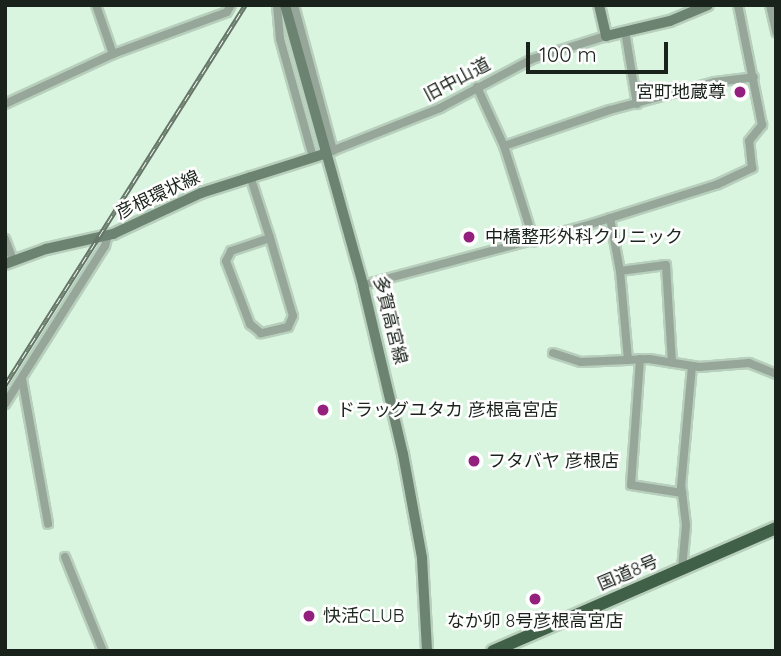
<!DOCTYPE html>
<html>
<head>
<meta charset="utf-8">
<style>
	body { margin:0 }
	#map { position:relative; width:781px; height:656px; overflow:hidden; background:#daf5df; font-family:Quicksand,"Noto Sans JP",sans-serif }
	div>[style] { position:absolute }
	.roads { filter:drop-shadow(2px 0 #b7cfbc) drop-shadow(-2px 0 #b7cfbc) drop-shadow(0 2px #b7cfbc) drop-shadow(0 -2px #b7cfbc) }
	.minor>* { height:8px; margin:-4px; padding:0 4px; transform-origin:4px; border-radius:4px; background:#96a699 }
	.secondary>* { height:10px; margin:-5px; padding:0 5px; transform-origin:5px; border-radius:5px; background:#6c8371 }
	.trunk>* { height:12px; margin:-6px; padding:0 6px; transform-origin:6px; border-radius:6px; background:#416048 }
	.rail>* { height:5px; margin-top:-2.5px; transform-origin:0; background:repeating-linear-gradient(90deg,#fff 0 8px,#657668 0 16px); box-sizing:border-box; border-block:2px solid #657668 }
	.dots>* { width:19px; height:19px; translate:-50% -50%; box-sizing:border-box; border:4px solid #fff; border-radius:50% }
	span { translate:-50% -50%; white-space:nowrap; text-align:center; line-height:1.15; -webkit-text-stroke:5px #fff; paint-order:stroke }
	.street-label { font-size:18px; color:#19231b }
	.poi-label { font-size:18px; color:#19231b }
	.right { translate:-100% -50%; text-align:right }
	.left { translate:0 -50%; text-align:left }
	.frame { position:absolute; inset:0; border:7px solid #19231b; pointer-events:none }
	.scale { position:absolute; left:526px; top:42px; width:142px; height:32px; box-sizing:border-box; border:4px solid #19231b; border-top:0; padding-left:9px; font-size:21px; line-height:24px; white-space:nowrap; color:#19231b; -webkit-text-stroke:5px #fff; paint-order:stroke }
</style>
</head>
<body>
<div id="map">
	<div class="roads">
		<div class="minor">
			<i style="left:96px;top:5px;width:52px;rotate:70.9deg"></i>
			<i style="left:113px;top:54px;width:121px;rotate:-20.2deg"></i>
			<i style="left:227px;top:12px;width:8px;rotate:-60deg"></i>
			<i style="left:277px;top:5px;width:34px;rotate:85deg"></i>
			<i style="left:280px;top:39px;width:123px;rotate:74.4deg"></i>
			<i style="left:294px;top:5px;width:151px;rotate:75deg"></i>
			<i style="left:770px;top:5px;width:28px;rotate:77deg"></i>
			<i style="left:625px;top:31px;width:74px;rotate:80.7deg"></i>
			<i style="left:477px;top:87px;width:65px;rotate:65.4deg"></i>
			<i style="left:504px;top:146px;width:100px;rotate:72.5deg"></i>
			<i style="left:5px;top:104px;width:119px;rotate:-24.8deg"></i>
			<i style="left:504px;top:146px;width:112px;rotate:-18.8deg"></i>
			<i style="left:610px;top:110px;width:109px;rotate:-14.9deg"></i>
			<i style="left:715px;top:82px;width:39px;rotate:-7deg"></i>
			<i style="left:324px;top:154px;width:125px;rotate:-21.6deg"></i>
			<i style="left:440px;top:108px;width:104px;rotate:-28deg"></i>
			<i style="left:532px;top:59px;width:77px;rotate:-17.3deg"></i>
			<i style="left:250px;top:176px;width:65px;rotate:72.1deg"></i>
			<i style="left:270px;top:238px;width:81px;rotate:73.6deg"></i>
			<i style="left:293px;top:316px;width:12px;rotate:114deg"></i>
			<i style="left:288px;top:327px;width:28px;rotate:167deg"></i>
			<i style="left:261px;top:333px;width:14px;rotate:-141deg"></i>
			<i style="left:250px;top:324px;width:67px;rotate:-110.9deg"></i>
			<i style="left:226px;top:261px;width:11px;rotate:-63deg"></i>
			<i style="left:231px;top:251px;width:41px;rotate:-18.4deg"></i>
			<i style="left:610px;top:218px;width:54px;rotate:79.3deg"></i>
			<i style="left:5px;top:239px;width:22px;rotate:69deg"></i>
			<i style="left:363px;top:285px;width:230px;rotate:-14.9deg"></i>
			<i style="left:585px;top:226px;width:139px;rotate:-17.5deg"></i>
			<i style="left:718px;top:184px;width:38px;rotate:-25deg"></i>
			<i style="left:752px;top:168px;width:27px;rotate:-96deg"></i>
			<i style="left:749px;top:141px;width:21px;rotate:-51deg"></i>
			<i style="left:762px;top:125px;width:122px;rotate:-101.3deg"></i>
			<i style="left:553px;top:353px;width:29px;rotate:18deg"></i>
			<i style="left:581px;top:362px;width:68px;rotate:-2.5deg"></i>
			<i style="left:649px;top:359px;width:51px;rotate:9.1deg"></i>
			<i style="left:699px;top:367px;width:50px;rotate:-4.6deg"></i>
			<i style="left:749px;top:363px;width:29px;rotate:22deg"></i>
			<i style="left:640px;top:359px;width:126px;rotate:94.1deg"></i>
			<i style="left:631px;top:485px;width:52px;rotate:8.9deg"></i>
			<i style="left:628px;top:360px;width:89px;rotate:-95.1deg"></i>
			<i style="left:620px;top:271px;width:46px;rotate:-7.4deg"></i>
			<i style="left:666px;top:265px;width:98px;rotate:86.5deg"></i>
			<i style="left:22px;top:379px;width:147px;rotate:79.8deg"></i>
			<i style="left:5px;top:404px;width:187px;rotate:-57.7deg"></i>
			<i style="left:105px;top:246px;width:11px;rotate:-75deg"></i>
			<i style="left:65px;top:557px;width:101px;rotate:68deg"></i>
			<i style="left:682px;top:569px;width:44px;rotate:-84.8deg"></i>
			<i style="left:686px;top:525px;width:38px;rotate:-97deg"></i>
			<i style="left:681px;top:487px;width:121px;rotate:-84.8deg"></i>
		</div>
		<div class="secondary">
			<i style="left:285px;top:5px;width:291px;rotate:74.4deg"></i>
			<i style="left:363px;top:285px;width:174px;rotate:76.7deg"></i>
			<i style="left:403px;top:454px;width:106px;rotate:79.6deg"></i>
			<i style="left:422px;top:558px;width:93px;rotate:86.9deg"></i>
			<i style="left:599px;top:5px;width:32px;rotate:77deg"></i>
			<i style="left:606px;top:36px;width:66px;rotate:-13.2deg"></i>
			<i style="left:670px;top:21px;width:41px;rotate:-22.8deg"></i>
			<i style="left:5px;top:264px;width:44px;rotate:-20.1deg"></i>
			<i style="left:46px;top:249px;width:69px;rotate:-12.6deg"></i>
			<i style="left:113px;top:234px;width:97px;rotate:-25deg"></i>
			<i style="left:201px;top:193px;width:129px;rotate:-17.6deg"></i>
		</div>
		<div class="trunk">
			<i style="left:493px;top:651px;width:309px;rotate:-23.5deg"></i>
		</div>
	</div>
	<div class="rail">
		<i style="left:5px;top:385px;width:449px;rotate:-57.7deg"></i>
	</div>
	<div class="dots">
		<i style="left:740px;top:92px;background:#94207e"></i>
		<i style="left:469px;top:237px;background:#94207e"></i>
		<i style="left:323px;top:410px;background:#94207e"></i>
		<i style="left:474px;top:461px;background:#94207e"></i>
		<i style="left:535px;top:599px;background:#94207e"></i>
		<i style="left:309px;top:616px;background:#94207e"></i>
	</div>
	<div class="street-label">
		<span style="left:457px;top:80px;rotate:-28deg">旧中山道</span>
		<span style="left:158px;top:195px;rotate:-25deg">彦根環状線</span>
		<span style="left:390px;top:320px;rotate:76deg">多賀高宮線</span>
		<span style="left:628px;top:573px;rotate:-23deg">国道8号</span>
	</div>
	<div class="poi-label">
		<span class="right" style="left:726px;top:92px">宮町地蔵尊</span>
		<span class="left" style="left:485px;top:237px">中橋整形外科クリニック</span>
		<span class="left" style="left:337px;top:410px">ドラッグユタカ 彦根高宮店</span>
		<span class="left" style="left:488px;top:461px">フタバヤ 彦根店</span>
		<span class="left" style="left:323px;top:616px">快活CLUB</span>
		<span style="left:535px;top:621px">なか卯 8号彦根高宮店</span>
	</div>
	<div class="frame"></div>
	<div class="scale">100 m</div>
</div>
</body>
</html>
